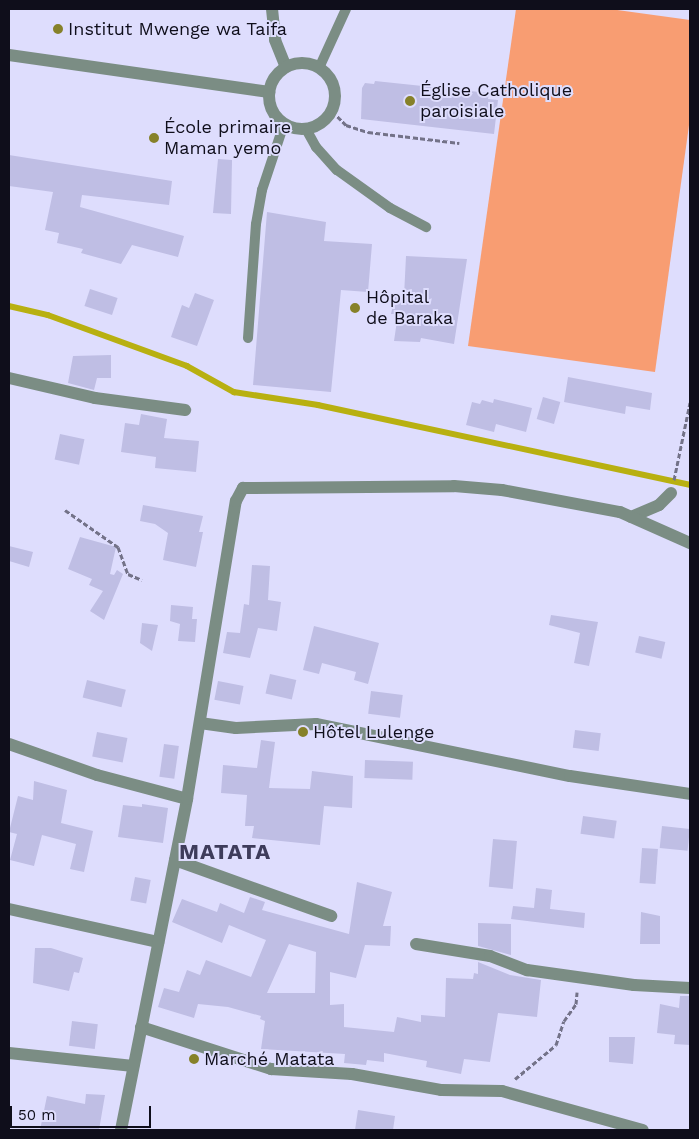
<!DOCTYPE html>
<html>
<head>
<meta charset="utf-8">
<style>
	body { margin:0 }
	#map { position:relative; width:699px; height:1139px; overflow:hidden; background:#deddfd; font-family:"Work Sans",sans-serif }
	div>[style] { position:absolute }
	.green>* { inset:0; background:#f89d72 }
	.stream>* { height:5.5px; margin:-2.75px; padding:0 2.75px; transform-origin:2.75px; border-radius:2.75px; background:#b8b011 }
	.building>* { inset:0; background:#bfbee4; transform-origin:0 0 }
	.path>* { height:3px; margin-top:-1.5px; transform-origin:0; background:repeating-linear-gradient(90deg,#737288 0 5px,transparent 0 7.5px) }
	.service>* { height:10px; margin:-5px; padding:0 5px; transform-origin:5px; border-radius:5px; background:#7b8d84 }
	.minor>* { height:12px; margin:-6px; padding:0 6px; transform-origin:6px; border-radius:6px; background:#7b8d84 }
	.minor>.ring { margin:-6px; padding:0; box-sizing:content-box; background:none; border:12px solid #7b8d84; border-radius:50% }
	.dots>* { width:14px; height:14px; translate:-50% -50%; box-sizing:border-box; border:2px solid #deddfd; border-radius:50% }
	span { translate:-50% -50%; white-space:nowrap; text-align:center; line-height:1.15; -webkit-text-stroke:4px #deddfd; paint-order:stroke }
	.poi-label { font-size:18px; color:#0f0e1b }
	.left { translate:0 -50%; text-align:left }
	.district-label { font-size:22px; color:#3e3c5b; font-weight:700; letter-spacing:1px }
	.frame { position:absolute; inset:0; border:10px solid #0f0e1b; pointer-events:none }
	.scale { position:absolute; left:10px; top:1106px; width:141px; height:22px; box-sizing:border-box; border:2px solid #0f0e1b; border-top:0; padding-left:6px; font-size:15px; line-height:18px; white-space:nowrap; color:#0f0e1b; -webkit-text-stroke:4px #deddfd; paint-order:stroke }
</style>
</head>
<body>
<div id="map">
	<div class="green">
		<i style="clip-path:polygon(516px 9px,610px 9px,690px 20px,690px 118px,655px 372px,468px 346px)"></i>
	</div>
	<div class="stream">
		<i style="left:9px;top:306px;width:40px;rotate:13deg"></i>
		<i style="left:48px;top:315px;width:148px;rotate:20.1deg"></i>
		<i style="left:187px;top:366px;width:54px;rotate:29deg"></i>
		<i style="left:234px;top:392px;width:85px;rotate:8.8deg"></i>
		<i style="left:318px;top:405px;width:381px;rotate:12.1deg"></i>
	</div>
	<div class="building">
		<i style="clip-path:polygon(375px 81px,489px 93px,488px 99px,498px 100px,494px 134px,361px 119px,362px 88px,365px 83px,374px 84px)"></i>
		<i style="clip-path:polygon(9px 155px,172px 181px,169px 205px,82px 195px,80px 207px,184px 236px,178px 257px,132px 245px,121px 264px,81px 253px,83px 249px,57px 243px,59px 233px,45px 230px,53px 192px,9px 186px)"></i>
		<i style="clip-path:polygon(218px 159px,232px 160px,231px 214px,213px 213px)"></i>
		<i style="clip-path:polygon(267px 212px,326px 222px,324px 241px,372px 244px,368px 292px,341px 290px,331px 392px,253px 385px)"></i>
		<i style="clip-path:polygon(406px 256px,467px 259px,454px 344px,421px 338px,420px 342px,394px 341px,398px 314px,391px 314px,395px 295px,404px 296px)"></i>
		<i style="left:90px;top:289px;width:29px;height:18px;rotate:18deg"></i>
		<i style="clip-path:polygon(195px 293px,214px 300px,197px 346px,171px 337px,182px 305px,189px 308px)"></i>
		<i style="clip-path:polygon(111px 355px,111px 378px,97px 378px,94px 390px,68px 383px,73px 356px)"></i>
		<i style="clip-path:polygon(568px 377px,652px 393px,650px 410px,626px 406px,625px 414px,564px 402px)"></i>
		<i style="left:543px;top:397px;width:18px;height:23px;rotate:16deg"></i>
		<i style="clip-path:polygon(494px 399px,532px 408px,526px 432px,496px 424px,494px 432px,466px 425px,472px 402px,480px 404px,482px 400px,493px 403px)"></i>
		<i style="clip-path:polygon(141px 414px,167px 419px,164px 438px,199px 441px,196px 472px,155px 468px,156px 457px,121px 452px,125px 423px,139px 425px)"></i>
		<i style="left:60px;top:434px;width:25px;height:26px;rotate:12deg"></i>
		<i style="clip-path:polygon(143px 505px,203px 516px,199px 532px,203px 532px,196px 567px,163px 560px,168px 533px,155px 524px,140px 521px)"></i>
		<i style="clip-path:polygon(80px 537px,116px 547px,110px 574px,114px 575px,117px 570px,123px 574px,104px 620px,90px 611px,103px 591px,89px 585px,92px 579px,68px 569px)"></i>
		<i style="clip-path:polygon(9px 546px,33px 552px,29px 567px,9px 561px)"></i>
		<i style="clip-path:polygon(252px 565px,270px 566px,268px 600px,281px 602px,277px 631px,258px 628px,250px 658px,223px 653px,227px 632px,240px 633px,244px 604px,249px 605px)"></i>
		<i style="clip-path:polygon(171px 605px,193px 607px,192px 619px,197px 619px,195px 642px,178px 641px,180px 624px,170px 621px)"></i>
		<i style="clip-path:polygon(551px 615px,598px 622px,589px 666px,574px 663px,580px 633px,549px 625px)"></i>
		<i style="clip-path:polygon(142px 623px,158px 625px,152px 651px,140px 643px)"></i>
		<i style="clip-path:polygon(314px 626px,379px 643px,368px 684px,354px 680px,356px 672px,322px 663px,319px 674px,303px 670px)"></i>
		<i style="left:639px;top:636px;width:27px;height:17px;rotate:13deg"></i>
		<i style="left:270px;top:674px;width:27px;height:20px;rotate:13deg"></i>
		<i style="left:87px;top:680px;width:40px;height:18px;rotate:14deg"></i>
		<i style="left:218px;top:681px;width:26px;height:19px;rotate:11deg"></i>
		<i style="left:371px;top:691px;width:32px;height:23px;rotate:7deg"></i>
		<i style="left:575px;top:730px;width:26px;height:18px;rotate:7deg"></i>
		<i style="left:97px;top:732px;width:31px;height:25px;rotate:11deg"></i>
		<i style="clip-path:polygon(261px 740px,275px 742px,269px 788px,310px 789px,312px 771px,353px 776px,352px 808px,324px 806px,320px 845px,252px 838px,254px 826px,245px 826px,247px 795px,221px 793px,223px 765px,257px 768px)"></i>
		<i style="left:164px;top:744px;width:15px;height:33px;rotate:8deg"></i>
		<i style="left:365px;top:760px;width:48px;height:18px;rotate:2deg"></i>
		<i style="clip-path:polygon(34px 781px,67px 790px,61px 823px,93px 831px,84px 872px,70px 869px,76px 844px,42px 835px,34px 866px,10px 860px,17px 834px,9px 832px,18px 796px,33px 800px)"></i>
		<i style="clip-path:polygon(142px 804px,168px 808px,163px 843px,118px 837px,123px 805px,142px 807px)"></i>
		<i style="left:583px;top:816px;width:34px;height:18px;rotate:8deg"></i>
		<i style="left:662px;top:826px;width:28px;height:22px;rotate:6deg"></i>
		<i style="left:493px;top:839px;width:24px;height:48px;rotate:5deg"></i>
		<i style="left:642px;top:848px;width:16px;height:35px;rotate:4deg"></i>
		<i style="left:135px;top:877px;width:16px;height:24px;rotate:11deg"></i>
		<i style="clip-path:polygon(evenodd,357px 882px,392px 892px,383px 926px,391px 926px,390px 946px,365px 945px,356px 978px,330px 972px,330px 1005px,344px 1004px,344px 1027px,394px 1032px,397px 1017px,421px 1022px,421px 1015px,445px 1017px,446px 978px,473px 979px,474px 973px,478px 974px,478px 962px,510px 975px,541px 980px,537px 1017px,498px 1013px,490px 1062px,464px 1059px,461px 1074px,426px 1067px,427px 1061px,384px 1053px,384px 1062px,367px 1060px,366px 1065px,344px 1063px,345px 1054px,261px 1049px,265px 1021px,260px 1019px,261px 1016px,228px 1007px,198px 1004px,194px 1018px,158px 1007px,164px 988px,179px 992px,187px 970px,200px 975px,206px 960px,251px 977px,266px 940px,229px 925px,222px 943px,172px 922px,182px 899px,217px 912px,220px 903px,244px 913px,250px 897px,265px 902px,262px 910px,349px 934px,357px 882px,289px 944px,316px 952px,315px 993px,267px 993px,289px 944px)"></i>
		<i style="clip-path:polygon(536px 888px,552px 890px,550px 909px,585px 913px,584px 928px,511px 919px,513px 906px,534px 908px)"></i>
		<i style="clip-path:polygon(641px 912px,660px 916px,660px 944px,640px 944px)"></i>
		<i style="clip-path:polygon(478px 923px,511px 924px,511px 955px,478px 946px)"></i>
		<i style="clip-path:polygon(35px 948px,51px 948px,83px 958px,79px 973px,74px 972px,69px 991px,33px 983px)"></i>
		<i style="clip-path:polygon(680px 996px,690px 996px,690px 1045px,674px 1044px,675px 1035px,657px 1033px,660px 1004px,679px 1008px)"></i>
		<i style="left:72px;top:1021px;width:26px;height:25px;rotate:7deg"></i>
		<i style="clip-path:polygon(609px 1037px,635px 1037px,633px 1064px,609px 1062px)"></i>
		<i style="clip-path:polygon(86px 1094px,105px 1095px,99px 1130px,40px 1130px,47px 1096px,85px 1104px)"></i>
		<i style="clip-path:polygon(358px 1110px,395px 1116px,393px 1130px,355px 1130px)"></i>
	</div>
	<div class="path">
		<i style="left:332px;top:111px;width:20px;rotate:45deg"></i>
		<i style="left:346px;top:125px;width:23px;rotate:18deg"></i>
		<i style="left:368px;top:132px;width:92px;rotate:6.9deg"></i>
		<i style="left:674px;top:480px;width:79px;rotate:-78.3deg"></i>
		<i style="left:65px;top:510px;width:65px;rotate:34.9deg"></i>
		<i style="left:118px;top:547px;width:29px;rotate:70deg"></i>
		<i style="left:128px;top:574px;width:15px;rotate:23deg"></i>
		<i style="left:515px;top:1079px;width:53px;rotate:-39.7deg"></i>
		<i style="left:556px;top:1045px;width:25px;rotate:-72deg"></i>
		<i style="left:564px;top:1021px;width:21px;rotate:-55deg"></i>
		<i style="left:576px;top:1004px;width:12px;rotate:-85deg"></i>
	</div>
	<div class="service">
		<i style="left:319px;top:68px;width:65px;rotate:-65.4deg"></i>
		<i style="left:306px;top:129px;width:21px;rotate:61deg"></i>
		<i style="left:316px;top:147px;width:31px;rotate:48deg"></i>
		<i style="left:337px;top:170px;width:65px;rotate:35.6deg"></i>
		<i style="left:390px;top:208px;width:41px;rotate:27.8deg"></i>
		<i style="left:248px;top:338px;width:114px;rotate:-86deg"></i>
		<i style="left:256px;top:224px;width:35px;rotate:-80deg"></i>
		<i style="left:262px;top:190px;width:70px;rotate:-71.6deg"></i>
	</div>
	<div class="minor">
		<i style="left:272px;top:9px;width:31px;rotate:84deg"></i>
		<i style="left:275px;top:40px;width:29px;rotate:68deg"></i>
		<i style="left:9px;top:55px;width:263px;rotate:8.1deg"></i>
		<i class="ring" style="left:269px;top:63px;width:54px;height:54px"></i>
		<i style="left:9px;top:378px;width:88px;rotate:13.1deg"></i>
		<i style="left:95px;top:398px;width:91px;rotate:7.6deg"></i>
		<i style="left:631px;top:517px;width:30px;rotate:-23deg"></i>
		<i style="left:659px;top:505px;width:17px;rotate:-45deg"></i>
		<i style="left:200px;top:723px;width:36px;rotate:8deg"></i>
		<i style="left:236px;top:728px;width:80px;rotate:-2.9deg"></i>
		<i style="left:316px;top:724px;width:259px;rotate:11.6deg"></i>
		<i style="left:570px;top:776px;width:121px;rotate:8.5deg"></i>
		<i style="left:9px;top:744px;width:93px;rotate:19.4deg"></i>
		<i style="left:97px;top:775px;width:93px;rotate:14.9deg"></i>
		<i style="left:175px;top:860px;width:166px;rotate:19.7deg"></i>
		<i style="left:9px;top:909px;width:153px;rotate:12.5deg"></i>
		<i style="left:416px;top:944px;width:75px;rotate:9.2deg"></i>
		<i style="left:490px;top:956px;width:40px;rotate:21deg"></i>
		<i style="left:527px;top:970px;width:108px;rotate:8deg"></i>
		<i style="left:634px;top:985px;width:56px;rotate:3.1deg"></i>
		<i style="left:141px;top:1027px;width:137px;rotate:17.9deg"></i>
		<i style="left:271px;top:1069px;width:81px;rotate:3.5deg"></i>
		<i style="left:352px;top:1074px;width:90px;rotate:10.2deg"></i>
		<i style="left:441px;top:1090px;width:61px;rotate:0.9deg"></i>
		<i style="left:502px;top:1091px;width:146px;rotate:15.5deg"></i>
		<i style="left:9px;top:1053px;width:125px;rotate:6deg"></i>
		<i style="left:121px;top:1130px;width:338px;rotate:-78.7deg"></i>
		<i style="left:187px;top:799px;width:302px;rotate:-80.7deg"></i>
		<i style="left:236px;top:501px;width:15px;rotate:-62deg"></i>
		<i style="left:243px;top:488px;width:211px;rotate:-0.5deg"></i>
		<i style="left:454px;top:486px;width:48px;rotate:4.8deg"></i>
		<i style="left:502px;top:490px;width:120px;rotate:10.6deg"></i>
		<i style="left:620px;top:512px;width:77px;rotate:23.9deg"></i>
	</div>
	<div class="dots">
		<i style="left:58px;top:29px;background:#868129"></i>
		<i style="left:410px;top:101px;background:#868129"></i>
		<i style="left:154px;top:138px;background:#868129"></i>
		<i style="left:355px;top:308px;background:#868129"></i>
		<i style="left:303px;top:732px;background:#868129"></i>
		<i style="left:194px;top:1059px;background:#868129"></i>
	</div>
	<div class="poi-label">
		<span class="left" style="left:68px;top:29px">Institut Mwenge wa Taifa</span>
		<span class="left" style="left:420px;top:101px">Église Catholique<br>paroisiale</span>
		<span class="left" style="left:164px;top:138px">École primaire<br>Maman yemo</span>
		<span class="left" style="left:366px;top:308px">Hôpital<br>de Baraka</span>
		<span class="left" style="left:313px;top:732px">Hôtel Lulenge</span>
		<span class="left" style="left:204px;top:1059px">Marché Matata</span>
	</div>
	<div class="district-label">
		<span style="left:225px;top:852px">MATATA</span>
	</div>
	<div class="frame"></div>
	<div class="scale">50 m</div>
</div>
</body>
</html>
